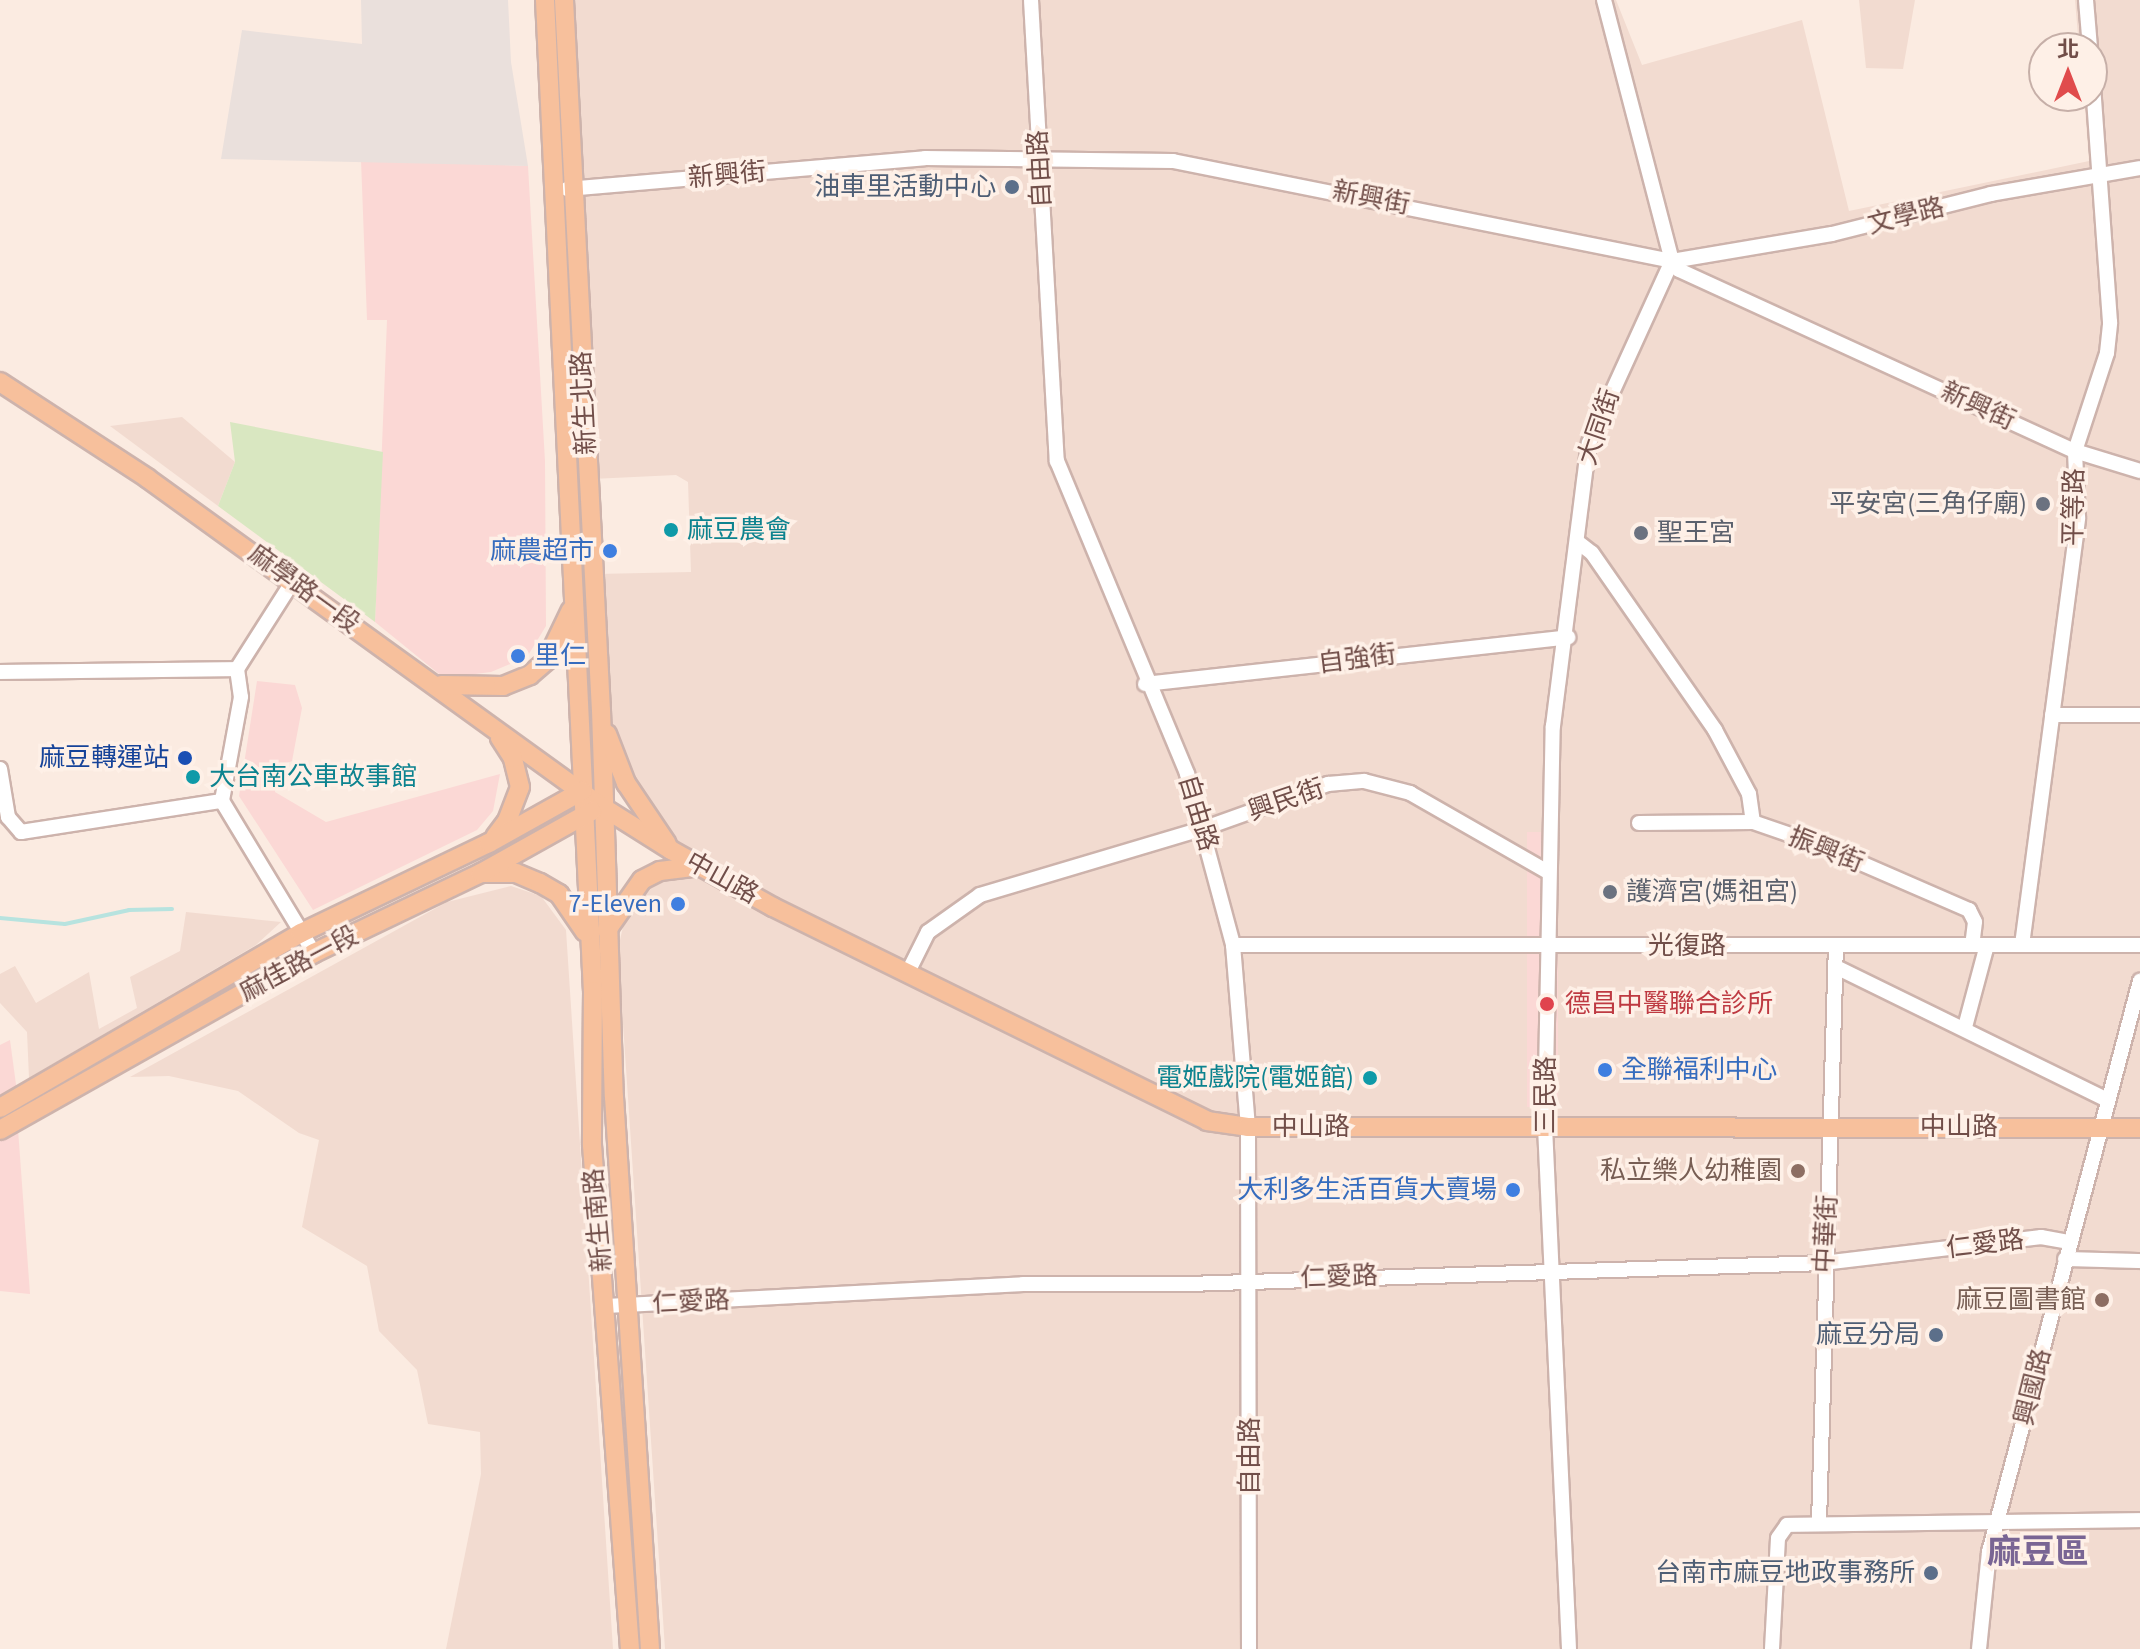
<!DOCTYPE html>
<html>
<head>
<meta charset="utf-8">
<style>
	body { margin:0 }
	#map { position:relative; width:2140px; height:1649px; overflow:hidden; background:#fbebe1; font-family:"Source Sans 3","Noto Sans TC",sans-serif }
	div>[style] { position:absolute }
	.residential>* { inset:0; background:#f2dbd0 }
	.commercial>* { inset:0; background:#fbd8d5; transform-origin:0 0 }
	.industrial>* { inset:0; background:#eae0dc }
	.green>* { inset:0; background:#d9e7c1 }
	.stream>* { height:4px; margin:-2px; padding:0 2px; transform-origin:2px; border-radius:2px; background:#b7e3df }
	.roads { filter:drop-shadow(2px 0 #cdb3ac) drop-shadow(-2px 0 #cdb3ac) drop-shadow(0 2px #cdb3ac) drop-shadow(0 -2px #cdb3ac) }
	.minor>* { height:14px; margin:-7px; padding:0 7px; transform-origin:7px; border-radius:7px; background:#fff }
	.major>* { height:18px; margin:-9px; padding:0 9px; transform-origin:9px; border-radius:9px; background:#f7c09c }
	.dots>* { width:22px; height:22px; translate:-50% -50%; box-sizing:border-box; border:4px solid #fef0e7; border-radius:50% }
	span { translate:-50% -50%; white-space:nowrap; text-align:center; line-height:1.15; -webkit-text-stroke:7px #fef0e7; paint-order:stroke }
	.street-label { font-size:26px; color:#714e49 }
	.service-label { font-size:26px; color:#4e5e75 }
	.right { translate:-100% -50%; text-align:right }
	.worship-label { font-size:26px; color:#5b616d }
	.left { translate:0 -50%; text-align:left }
	.culture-label { font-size:26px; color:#0d838f }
	.shop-label { font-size:26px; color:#366cbe }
	.transit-label { font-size:26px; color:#164399 }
	.health-label { font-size:26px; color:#be3a42 }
	.education-label { font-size:26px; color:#785e54 }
	.district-label { font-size:34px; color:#796594; font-weight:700 }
	.north { position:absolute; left:2028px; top:32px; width:80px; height:80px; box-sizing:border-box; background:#fef0e7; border:2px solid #c6afa8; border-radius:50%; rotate:0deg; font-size:22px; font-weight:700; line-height:32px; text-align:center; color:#714e49 }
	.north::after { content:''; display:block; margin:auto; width:28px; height:36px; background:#e04b4c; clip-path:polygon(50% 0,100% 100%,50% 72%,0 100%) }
</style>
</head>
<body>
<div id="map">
	<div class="residential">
		<i style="clip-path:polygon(574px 0,1616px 0,1642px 65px,1802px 20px,1849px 211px,2089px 161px,2084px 96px,2092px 96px,2092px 48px,2079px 48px,2075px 0,2140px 0,2140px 1649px,665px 1649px,618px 949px,626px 913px,667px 861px,609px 737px,596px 574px,691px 572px,688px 482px,676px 475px,592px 479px)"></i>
		<i style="clip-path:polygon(1859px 0,1915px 0,1903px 69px,1866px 68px)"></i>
		<i style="clip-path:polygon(182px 417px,235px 462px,218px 506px,110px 426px)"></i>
		<i style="clip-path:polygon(511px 886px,541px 896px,566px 930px,613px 1649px,446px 1649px,481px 1474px,480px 1432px,428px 1424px,417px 1370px,379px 1331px,367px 1266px,302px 1227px,319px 1140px,299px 1133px,238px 1091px,169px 1076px,130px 1077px,447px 902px)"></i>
		<i style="clip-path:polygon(186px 912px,281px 922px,256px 945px,29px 1078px,27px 1032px,0 1003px,0 974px,15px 966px,36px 1003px,89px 972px,99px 1029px,137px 1008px,130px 977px,180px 951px)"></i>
	</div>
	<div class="commercial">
		<i style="clip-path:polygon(361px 160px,528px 166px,545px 461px,546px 626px,527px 657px,491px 672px,444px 678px,375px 622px,387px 320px,367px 320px)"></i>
		<i style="clip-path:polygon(257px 681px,295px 685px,302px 708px,292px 761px,277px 768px,275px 792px,326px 822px,500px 774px,493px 811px,477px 830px,313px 910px,239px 796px)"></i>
		<i style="left:1527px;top:832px;width:31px;height:275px"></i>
		<i style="clip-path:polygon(10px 1040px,17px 1092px,0 1101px,0 1045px)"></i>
		<i style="clip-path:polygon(18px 1129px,30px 1294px,0 1291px,0 1140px)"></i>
	</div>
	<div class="industrial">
		<i style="clip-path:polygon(361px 0,508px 0,511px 62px,528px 166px,221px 159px,242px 30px,362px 44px)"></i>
	</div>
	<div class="green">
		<i style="clip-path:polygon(230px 422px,383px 452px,375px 622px,218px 506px,235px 462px)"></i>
	</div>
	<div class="stream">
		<i style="left:0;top:918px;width:65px;rotate:5.3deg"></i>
		<i style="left:65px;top:924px;width:66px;rotate:-12.3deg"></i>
		<i style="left:129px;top:910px;width:43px;rotate:-1.3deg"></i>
	</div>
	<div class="roads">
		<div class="minor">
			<i style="left:1031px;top:0;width:462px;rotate:86.8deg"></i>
			<i style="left:1057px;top:461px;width:339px;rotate:67.4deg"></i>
			<i style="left:1187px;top:774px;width:177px;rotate:74.9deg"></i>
			<i style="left:1233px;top:945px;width:183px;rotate:85.3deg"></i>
			<i style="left:1248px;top:1127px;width:522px;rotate:89.89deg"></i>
			<i style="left:2086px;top:0;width:48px;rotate:85.2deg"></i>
			<i style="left:567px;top:189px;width:359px;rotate:-4.9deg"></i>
			<i style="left:925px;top:158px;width:248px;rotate:0.7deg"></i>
			<i style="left:1173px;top:161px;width:509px;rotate:11.33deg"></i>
			<i style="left:1672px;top:261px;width:11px;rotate:52deg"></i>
			<i style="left:1679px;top:270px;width:435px;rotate:24.6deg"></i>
			<i style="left:2075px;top:451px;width:68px;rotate:17.1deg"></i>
			<i style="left:1672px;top:261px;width:162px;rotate:-9.6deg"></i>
			<i style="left:1832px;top:234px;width:164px;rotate:-14.1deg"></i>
			<i style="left:1991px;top:194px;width:151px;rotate:-9.9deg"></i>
			<i style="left:1579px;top:543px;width:16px;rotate:38deg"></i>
			<i style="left:1592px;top:553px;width:216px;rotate:55.2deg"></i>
			<i style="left:1715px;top:730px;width:72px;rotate:62deg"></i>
			<i style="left:1749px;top:794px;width:28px;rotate:82deg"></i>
			<i style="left:293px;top:581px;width:104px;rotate:122.5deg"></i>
			<i style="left:237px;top:669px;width:28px;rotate:82deg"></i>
			<i style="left:241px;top:697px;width:106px;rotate:100.4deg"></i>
			<i style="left:222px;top:801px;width:178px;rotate:58.8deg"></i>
			<i style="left:0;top:672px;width:237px;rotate:-0.7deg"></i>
			<i style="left:1145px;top:684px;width:426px;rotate:-6.3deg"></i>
			<i style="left:2052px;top:715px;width:88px"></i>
			<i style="left:0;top:769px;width:49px;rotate:80.5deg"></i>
			<i style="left:8px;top:817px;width:20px;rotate:49deg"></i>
			<i style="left:21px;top:832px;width:203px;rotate:-8.8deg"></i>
			<i style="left:1639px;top:823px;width:114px;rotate:-0.5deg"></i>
			<i style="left:1753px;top:822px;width:68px;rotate:19deg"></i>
			<i style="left:1817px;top:844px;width:166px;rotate:23.5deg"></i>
			<i style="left:1969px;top:910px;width:13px;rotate:63deg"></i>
			<i style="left:1975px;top:922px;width:23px;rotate:97deg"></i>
			<i style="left:1233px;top:945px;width:907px"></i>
			<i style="left:2022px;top:945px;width:431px;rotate:-82.5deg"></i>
			<i style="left:2078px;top:518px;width:67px;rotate:-92.6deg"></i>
			<i style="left:2075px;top:451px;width:103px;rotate:-71.9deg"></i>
			<i style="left:2107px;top:353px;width:31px;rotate:-84deg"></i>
			<i style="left:2110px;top:322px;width:252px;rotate:-94.1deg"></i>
			<i style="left:1836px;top:967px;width:302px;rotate:26.1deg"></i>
			<i style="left:907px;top:974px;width:47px;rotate:-63.4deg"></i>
			<i style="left:928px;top:932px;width:64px;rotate:-35.4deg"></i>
			<i style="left:980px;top:895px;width:235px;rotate:-16.6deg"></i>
			<i style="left:1205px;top:828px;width:131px;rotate:-19.7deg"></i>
			<i style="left:1328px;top:784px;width:36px;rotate:-5deg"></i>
			<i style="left:1364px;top:781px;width:48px;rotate:14.6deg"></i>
			<i style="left:1410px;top:793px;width:159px;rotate:29.8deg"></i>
			<i style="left:1965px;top:1027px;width:85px;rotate:-75deg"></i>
			<i style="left:2065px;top:1259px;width:75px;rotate:1.5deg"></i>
			<i style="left:606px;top:1306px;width:418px;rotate:-3deg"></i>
			<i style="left:1023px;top:1284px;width:165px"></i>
			<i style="left:1188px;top:1284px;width:635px;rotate:-1.89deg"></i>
			<i style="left:1823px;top:1263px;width:220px;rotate:-6.8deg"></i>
			<i style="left:2041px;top:1237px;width:29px;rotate:10deg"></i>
			<i style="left:1819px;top:1523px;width:578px;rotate:-88.32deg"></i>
			<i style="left:1569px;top:1649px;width:523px;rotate:-92.63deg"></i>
			<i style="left:1545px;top:1127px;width:401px;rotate:-88.9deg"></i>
			<i style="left:1553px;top:726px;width:285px;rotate:-82.8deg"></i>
			<i style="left:1589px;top:443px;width:200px;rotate:-65.5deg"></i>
			<i style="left:1672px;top:261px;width:270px;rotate:-104.6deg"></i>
			<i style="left:1772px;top:1649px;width:111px;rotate:-86.9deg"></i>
			<i style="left:1778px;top:1538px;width:16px;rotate:-55deg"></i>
			<i style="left:1787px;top:1525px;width:353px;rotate:-0.8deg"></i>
			<i style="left:1979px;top:1649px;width:98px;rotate:-84.1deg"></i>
			<i style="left:1989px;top:1552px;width:591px;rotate:-75.19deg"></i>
		</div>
		<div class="major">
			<i style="left:545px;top:0;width:992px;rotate:87.23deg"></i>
			<i style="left:593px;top:991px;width:154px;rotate:90.4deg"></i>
			<i style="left:592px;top:1145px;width:505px;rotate:85.69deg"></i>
			<i style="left:564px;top:0;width:711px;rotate:87.02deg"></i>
			<i style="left:601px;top:710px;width:387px;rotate:88.1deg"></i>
			<i style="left:614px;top:1097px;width:553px;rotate:86.27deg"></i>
			<i style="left:0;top:382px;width:176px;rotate:33.1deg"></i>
			<i style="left:147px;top:478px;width:560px;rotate:35.85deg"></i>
			<i style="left:601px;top:806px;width:83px;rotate:32.2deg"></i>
			<i style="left:671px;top:850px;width:117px;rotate:29.2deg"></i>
			<i style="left:773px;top:907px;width:484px;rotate:26.2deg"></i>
			<i style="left:1207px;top:1121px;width:41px;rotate:8.3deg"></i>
			<i style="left:1248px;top:1127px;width:892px;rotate:0.06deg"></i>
			<i style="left:441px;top:685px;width:62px;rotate:0.9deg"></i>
			<i style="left:503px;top:686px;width:29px;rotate:-22deg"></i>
			<i style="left:530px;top:675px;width:23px;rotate:-41deg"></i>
			<i style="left:547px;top:660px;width:55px;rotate:-64.4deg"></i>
			<i style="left:607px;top:734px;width:53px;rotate:68.8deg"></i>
			<i style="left:626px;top:783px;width:73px;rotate:56.1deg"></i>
			<i style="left:495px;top:837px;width:20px;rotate:-53deg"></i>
			<i style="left:507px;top:821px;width:36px;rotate:-69deg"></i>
			<i style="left:520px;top:787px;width:30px;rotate:-104deg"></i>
			<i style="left:513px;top:758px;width:24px;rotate:-123deg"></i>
			<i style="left:484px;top:873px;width:32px"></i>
			<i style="left:516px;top:873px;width:26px;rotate:23deg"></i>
			<i style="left:540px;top:883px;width:22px;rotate:30deg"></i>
			<i style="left:559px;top:894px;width:46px;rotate:55.6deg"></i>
			<i style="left:607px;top:930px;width:61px;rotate:-55deg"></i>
			<i style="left:642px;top:880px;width:20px;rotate:-27deg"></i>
			<i style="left:660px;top:871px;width:41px;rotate:-7deg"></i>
			<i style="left:0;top:1108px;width:348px;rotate:-30.2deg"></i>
			<i style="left:301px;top:933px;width:208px;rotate:-25.6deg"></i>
			<i style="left:489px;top:843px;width:107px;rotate:-29.2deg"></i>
			<i style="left:0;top:1130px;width:360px;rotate:-29.4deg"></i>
			<i style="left:314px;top:953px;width:185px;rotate:-25.6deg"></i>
			<i style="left:481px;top:873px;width:127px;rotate:-29.2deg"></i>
		</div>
	</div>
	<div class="dots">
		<i style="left:1012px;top:187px;background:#5c6f8a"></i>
		<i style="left:2043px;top:504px;background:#6b7280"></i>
		<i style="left:671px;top:530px;background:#0f9aa8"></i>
		<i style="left:1641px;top:533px;background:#6b7280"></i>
		<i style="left:610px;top:551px;background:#3f7fe0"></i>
		<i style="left:518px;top:656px;background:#3f7fe0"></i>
		<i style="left:185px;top:758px;background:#1a4fb4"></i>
		<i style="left:193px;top:777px;background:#0f9aa8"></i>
		<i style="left:1610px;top:892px;background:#6b7280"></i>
		<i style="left:678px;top:904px;background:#3f7fe0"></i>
		<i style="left:1547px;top:1004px;background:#e0444e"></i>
		<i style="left:1605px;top:1070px;background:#3f7fe0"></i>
		<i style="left:1370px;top:1078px;background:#0f9aa8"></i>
		<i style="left:1798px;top:1171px;background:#8d6e63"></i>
		<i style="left:1513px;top:1190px;background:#3f7fe0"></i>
		<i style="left:2102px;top:1300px;background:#8d6e63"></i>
		<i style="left:1936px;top:1335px;background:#5c6f8a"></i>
		<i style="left:1931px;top:1573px;background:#5c6f8a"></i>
	</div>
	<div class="street-label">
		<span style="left:1040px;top:169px;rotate:-93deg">自由路</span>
		<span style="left:727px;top:175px;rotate:-5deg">新興街</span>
		<span style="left:1371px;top:198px;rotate:11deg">新興街</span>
		<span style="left:1906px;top:216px;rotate:-14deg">文學路</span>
		<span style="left:584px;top:403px;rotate:-93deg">新生北路</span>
		<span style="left:1978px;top:406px;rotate:25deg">新興街</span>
		<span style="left:1599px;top:427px;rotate:-71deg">大同街</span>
		<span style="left:2074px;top:507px;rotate:-89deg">平等路</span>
		<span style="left:304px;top:589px;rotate:36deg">麻學路一段</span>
		<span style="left:1357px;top:659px;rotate:-7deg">自強街</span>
		<span style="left:1286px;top:800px;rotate:-19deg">興民街</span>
		<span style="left:1198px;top:813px;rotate:73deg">自由路</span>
		<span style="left:1826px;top:850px;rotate:22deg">振興街</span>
		<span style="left:722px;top:878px;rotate:29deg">中山路</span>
		<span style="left:1687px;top:946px">光復路</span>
		<span style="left:299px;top:964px;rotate:-28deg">麻佳路一段</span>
		<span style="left:1546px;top:1095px;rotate:-90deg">三民路</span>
		<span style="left:1311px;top:1127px">中山路</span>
		<span style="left:1959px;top:1127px">中山路</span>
		<span style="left:598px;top:1220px;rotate:-95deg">新生南路</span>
		<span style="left:1826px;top:1234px;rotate:-87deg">中華街</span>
		<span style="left:1985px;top:1244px;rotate:-7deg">仁愛路</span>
		<span style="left:1339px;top:1277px;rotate:-2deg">仁愛路</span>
		<span style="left:691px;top:1302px;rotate:-3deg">仁愛路</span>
		<span style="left:2033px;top:1387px;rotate:-76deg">興國路</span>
		<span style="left:1250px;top:1456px;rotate:-90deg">自由路</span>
	</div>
	<div class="service-label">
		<span class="right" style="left:996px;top:187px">油車里活動中心</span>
		<span class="right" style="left:1920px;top:1335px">麻豆分局</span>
		<span class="right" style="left:1915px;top:1573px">台南市麻豆地政事務所</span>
	</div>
	<div class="worship-label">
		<span class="right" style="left:2027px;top:504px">平安宮(三角仔廟)</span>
		<span class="left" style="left:1657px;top:533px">聖王宮</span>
		<span class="left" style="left:1626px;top:892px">護濟宮(媽祖宮)</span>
	</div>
	<div class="culture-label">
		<span class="left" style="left:687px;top:530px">麻豆農會</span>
		<span class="left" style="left:209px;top:777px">大台南公車故事館</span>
		<span class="right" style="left:1354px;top:1078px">電姬戲院(電姬館)</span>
	</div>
	<div class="shop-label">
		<span class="right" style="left:594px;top:551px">麻農超市</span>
		<span class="left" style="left:534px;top:656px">里仁</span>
		<span class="right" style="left:662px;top:904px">7-Eleven</span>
		<span class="left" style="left:1621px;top:1070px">全聯福利中心</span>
		<span class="right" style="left:1497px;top:1190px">大利多生活百貨大賣場</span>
	</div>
	<div class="transit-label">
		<span class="right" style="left:169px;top:758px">麻豆轉運站</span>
	</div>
	<div class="health-label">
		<span class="left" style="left:1565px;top:1004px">德昌中醫聯合診所</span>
	</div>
	<div class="education-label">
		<span class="right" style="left:1782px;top:1171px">私立樂人幼稚園</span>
		<span class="right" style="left:2086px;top:1300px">麻豆圖書館</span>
	</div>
	<div class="district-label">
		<span style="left:2038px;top:1553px">麻豆區</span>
	</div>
	<div class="north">北</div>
</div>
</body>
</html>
